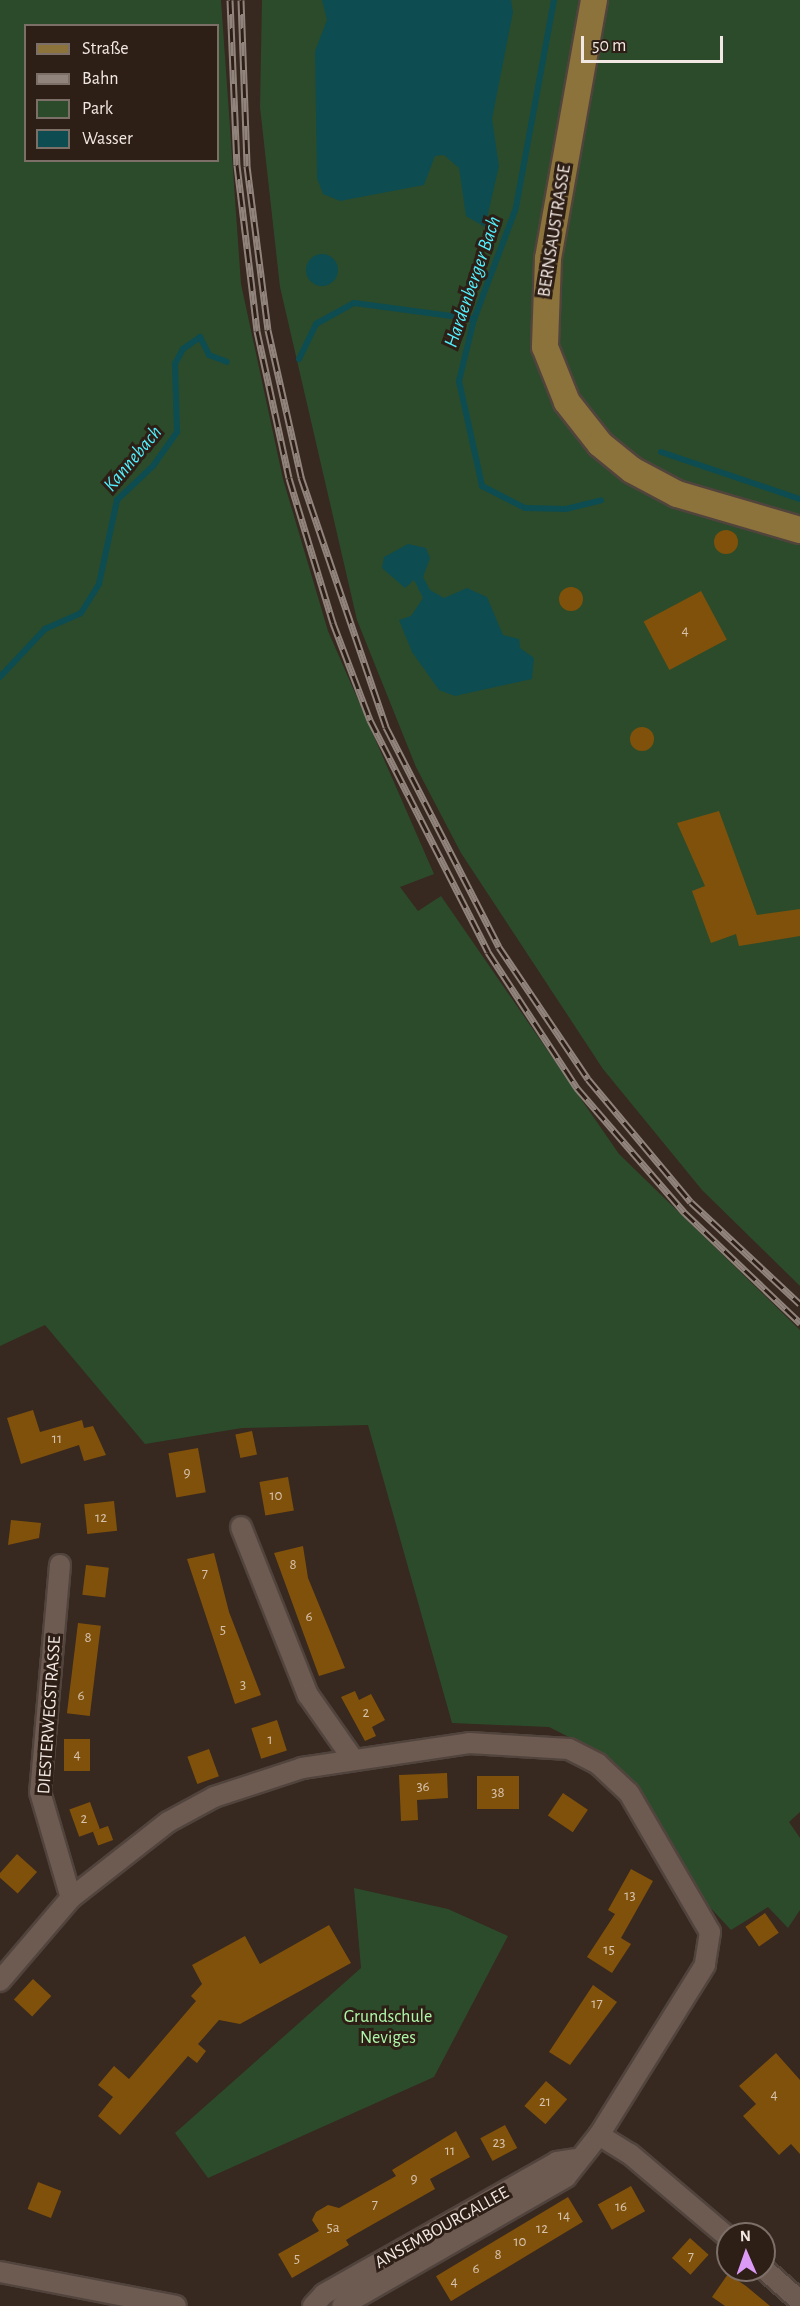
<!DOCTYPE html>
<html>
<head>
<meta charset="utf-8">
<style>
	body { margin:0 }
	#map { position:relative; width:800px; height:2306px; overflow:hidden; background:#372820; font-family:"Alegreya Sans",sans-serif }
	div>[style] { position:absolute }
	.green>* { inset:0; background:#2c4b2b }
	.water>* { inset:0; background:#0d4c51 }
	.round { border-radius:50% }
	.stream>* { height:6px; margin:-3px; padding:0 3px; transform-origin:3px; border-radius:3px; background:#0d4c51 }
	.building>* { inset:0; background:#80510a; transform-origin:0 0 }
	.roads { filter:drop-shadow(2px 0 #51443d) drop-shadow(-2px 0 #51443d) drop-shadow(0 2px #51443d) drop-shadow(0 -2px #51443d) }
	.minor>* { height:20px; margin:-10px; padding:0 10px; transform-origin:10px; border-radius:10px; background:#6d5b52 }
	.major>* { height:26px; margin:-13px; padding:0 13px; transform-origin:13px; border-radius:13px; background:#8c723b }
	.rail>* { height:7px; margin-top:-3.5px; transform-origin:0; background:repeating-linear-gradient(90deg,#2d1e16 0 14px,#91847d 0 28px); box-sizing:border-box; border-block:2px solid #91847d }
	span { translate:-50% -50%; white-space:nowrap; text-align:center; line-height:1.15; -webkit-text-stroke:6px #2d1e16; paint-order:stroke }
	.number-label { font-size:15px; color:#d6c2ad }
	.number-label span { -webkit-text-stroke-width:0 }
	.street-label { font-size:18px; color:#f2e8e3 }
	.park-label { font-size:18px; color:#aef8a9 }
	.water-label { font-size:20px; color:#52effd; font-style:italic }
	.legend { position:absolute; left:24px; top:24px; width:195px; height:138px; box-sizing:border-box; background:#2d1e16; border:2px solid #7c6f68; margin:0; padding:8px 10px; list-style:none; font-size:18px; color:#f2e8e3 }
	.legend li { display:flex; align-items:center; gap:12px; height:30px }
	.legend b { width:30px; border:2px solid #7c6f68 }
	.north { position:absolute; left:716px; top:2222px; width:60px; height:60px; box-sizing:border-box; background:#2d1e16; border:2px solid #7c6f68; border-radius:50%; rotate:358deg; font-size:16px; font-weight:700; line-height:24px; text-align:center; color:#f2e8e3 }
	.north::after { content:''; display:block; margin:auto; width:21px; height:27px; background:#db9af6; clip-path:polygon(50% 0,100% 100%,50% 72%,0 100%) }
	.scale { position:absolute; left:581px; top:36px; width:142px; height:27px; box-sizing:border-box; border:3px solid #f2e8e3; border-top:0; padding-left:8px; font-size:18px; line-height:21px; white-space:nowrap; color:#f2e8e3; -webkit-text-stroke:4px #2d1e16; paint-order:stroke }
</style>
</head>
<body>
<div id="map">
	<div class="green">
		<i style="clip-path:polygon(evenodd,0 0,221px 0,241px 284px,283px 479px,328px 631px,434px 874px,400px 887px,418px 911px,441px 896px,619px 1154px,800px 1330px,800px 1812px,789px 1822px,800px 1838px,800px 1910px,788px 1928px,768px 1907px,731px 1930px,667px 1861px,591px 1748px,549px 1727px,452px 1723px,368px 1425px,242px 1428px,145px 1444px,45px 1325px,0 1346px,0 0,26px 26px,218px 26px,218px 160px,26px 160px,26px 26px)"></i>
		<i style="clip-path:polygon(262px 0,800px 0,800px 1286px,702px 1190px,603px 1069px,461px 853px,416px 767px,357px 620px,280px 287px,260px 107px)"></i>
		<i style="clip-path:polygon(354px 1888px,448px 1909px,508px 1936px,434px 2077px,208px 2178px,175px 2133px,361px 1968px)"></i>
	</div>
	<div class="water">
		<i style="clip-path:polygon(322px 0,511px 0,513px 12px,492px 119px,499px 166px,485px 227px,466px 216px,459px 168px,444px 155px,435px 156px,424px 185px,340px 201px,323px 194px,317px 178px,315px 51px,327px 20px)"></i>
		<i class="round" style="left:306px;top:254px;width:32px;height:32px"></i>
		<i style="clip-path:polygon(408px 544px,426px 548px,430px 558px,423px 577px,430px 590px,444px 598px,467px 588px,487px 597px,503px 635px,519px 639px,520px 648px,534px 658px,532px 679px,455px 696px,439px 690px,412px 652px,399px 620px,411px 616px,423px 598px,414px 580px,405px 588px,382px 568px,384px 557px)"></i>
	</div>
	<div class="stream">
		<i style="left:554px;top:0;width:211px;rotate:100.4deg"></i>
		<i style="left:516px;top:208px;width:119px;rotate:110.7deg"></i>
		<i style="left:474px;top:319px;width:64px;rotate:103.6deg"></i>
		<i style="left:459px;top:381px;width:107px;rotate:77.6deg"></i>
		<i style="left:482px;top:486px;width:48px;rotate:27.1deg"></i>
		<i style="left:525px;top:508px;width:41px;rotate:1.4deg"></i>
		<i style="left:566px;top:509px;width:36px;rotate:-14deg"></i>
		<i style="left:299px;top:359px;width:39px;rotate:-64deg"></i>
		<i style="left:316px;top:324px;width:43px;rotate:-28.9deg"></i>
		<i style="left:354px;top:303px;width:121px;rotate:7.6deg"></i>
		<i style="left:661px;top:452px;width:147px;rotate:18.7deg"></i>
		<i style="left:0;top:677px;width:66px;rotate:-46.8deg"></i>
		<i style="left:45px;top:629px;width:39px;rotate:-24deg"></i>
		<i style="left:81px;top:613px;width:34px;rotate:-58deg"></i>
		<i style="left:99px;top:584px;width:86px;rotate:-77.9deg"></i>
		<i style="left:117px;top:500px;width:50px;rotate:-43.4deg"></i>
		<i style="left:153px;top:466px;width:42px;rotate:-54.8deg"></i>
		<i style="left:177px;top:432px;width:68px;rotate:-91.7deg"></i>
		<i style="left:175px;top:364px;width:17px;rotate:-62deg"></i>
		<i style="left:183px;top:349px;width:21px;rotate:-35deg"></i>
		<i style="left:200px;top:337px;width:20px;rotate:63deg"></i>
		<i style="left:209px;top:355px;width:19px;rotate:21deg"></i>
	</div>
	<div class="building">
		<i class="round" style="left:714px;top:530px;width:24px;height:24px"></i>
		<i class="round" style="left:559px;top:587px;width:24px;height:24px"></i>
		<i style="left:701px;top:591px;width:55px;height:65px;rotate:62deg"></i>
		<i class="round" style="left:630px;top:727px;width:24px;height:24px"></i>
		<i style="clip-path:polygon(719px 811px,757px 915px,800px 909px,800px 936px,739px 946px,736px 934px,711px 943px,692px 891px,705px 886px,677px 823px)"></i>
		<i style="clip-path:polygon(33px 1410px,40px 1432px,82px 1420px,84px 1428px,93px 1426px,106px 1455px,84px 1461px,79px 1445px,21px 1464px,7px 1418px)"></i>
		<i style="left:252px;top:1431px;width:24px;height:17px;rotate:78deg"></i>
		<i style="left:198px;top:1448px;width:45px;height:30px;rotate:80deg"></i>
		<i style="left:288px;top:1477px;width:34px;height:29px;rotate:80deg"></i>
		<i style="left:114px;top:1501px;width:30px;height:30px;rotate:84deg"></i>
		<i style="clip-path:polygon(11px 1520px,41px 1523px,39px 1538px,8px 1545px)"></i>
		<i style="clip-path:polygon(303px 1546px,308px 1578px,345px 1668px,319px 1676px,274px 1553px)"></i>
		<i style="clip-path:polygon(214px 1553px,229px 1612px,261px 1695px,235px 1704px,187px 1559px)"></i>
		<i style="left:86px;top:1565px;width:23px;height:30px;rotate:7deg"></i>
		<i style="left:78px;top:1623px;width:23px;height:91px;rotate:7deg"></i>
		<i style="clip-path:polygon(355px 1691px,359px 1700px,371px 1694px,385px 1720px,372px 1727px,376px 1736px,365px 1741px,341px 1697px)"></i>
		<i style="left:277px;top:1720px;width:32px;height:27px;rotate:72deg"></i>
		<i style="left:64px;top:1739px;width:26px;height:32px"></i>
		<i style="left:209px;top:1749px;width:29px;height:23px;rotate:70deg"></i>
		<i style="clip-path:polygon(447px 1773px,448px 1798px,417px 1800px,418px 1820px,401px 1821px,399px 1775px)"></i>
		<i style="left:477px;top:1776px;width:42px;height:33px"></i>
		<i style="left:563px;top:1793px;width:30px;height:27px;rotate:34deg"></i>
		<i style="left:90px;top:1802px;width:29px;height:22px;rotate:70deg"></i>
		<i style="left:108px;top:1826px;width:15px;height:16px;rotate:70deg"></i>
		<i style="left:17px;top:1854px;width:27px;height:29px;rotate:42deg"></i>
		<i style="clip-path:polygon(631px 1869px,653px 1881px,621px 1938px,631px 1944px,612px 1973px,587px 1957px,615px 1914px,608px 1910px)"></i>
		<i style="left:765px;top:1913px;width:24px;height:24px;rotate:55deg"></i>
		<i style="clip-path:polygon(329px 1925px,351px 1963px,240px 2024px,219px 2020px,198px 2044px,206px 2051px,197px 2063px,188px 2056px,120px 2135px,98px 2116px,113px 2097px,98px 2085px,114px 2066px,129px 2079px,196px 2001px,191px 1996px,202px 1984px,192px 1965px,245px 1936px,260px 1964px)"></i>
		<i style="left:33px;top:1979px;width:25px;height:28px;rotate:43deg"></i>
		<i style="clip-path:polygon(593px 1985px,617px 2002px,570px 2065px,549px 2052px)"></i>
		<i style="clip-path:polygon(776px 2053px,800px 2080px,800px 2154px,791px 2144px,779px 2155px,743px 2116px,756px 2104px,739px 2086px)"></i>
		<i style="left:546px;top:2081px;width:28px;height:33px;rotate:41deg"></i>
		<i style="left:505px;top:2125px;width:26px;height:28px;rotate:62deg"></i>
		<i style="clip-path:polygon(456px 2131px,470px 2157px,430px 2179px,435px 2189px,354px 2235px,346px 2240px,349px 2245px,292px 2278px,278px 2254px,319px 2231px,312px 2220px,316px 2212px,328px 2205px,339px 2208px,396px 2176px,392px 2170px)"></i>
		<i style="left:38px;top:2182px;width:25px;height:29px;rotate:21deg"></i>
		<i style="left:631px;top:2186px;width:29px;height:38px;rotate:61deg"></i>
		<i style="left:568px;top:2197px;width:29px;height:154px;rotate:59deg"></i>
		<i style="left:690px;top:2238px;width:25px;height:27px;rotate:42deg"></i>
		<i style="clip-path:polygon(728px 2274px,746px 2286px,770px 2306px,725px 2306px,712px 2297px)"></i>
	</div>
	<div class="roads">
		<div class="minor">
			<i style="left:241px;top:1527px;width:181px;rotate:68.3deg"></i>
			<i style="left:308px;top:1695px;width:78px;rotate:54.9deg"></i>
			<i style="left:60px;top:1565px;width:228px;rotate:95deg"></i>
			<i style="left:40px;top:1792px;width:110px;rotate:73.7deg"></i>
			<i style="left:0;top:1981px;width:109px;rotate:-49.5deg"></i>
			<i style="left:71px;top:1898px;width:123px;rotate:-38.1deg"></i>
			<i style="left:168px;top:1822px;width:52px;rotate:-28.5deg"></i>
			<i style="left:214px;top:1797px;width:93px;rotate:-18.2deg"></i>
			<i style="left:302px;top:1768px;width:169px;rotate:-8.5deg"></i>
			<i style="left:469px;top:1743px;width:100px;rotate:3.4deg"></i>
			<i style="left:569px;top:1749px;width:33px;rotate:27deg"></i>
			<i style="left:598px;top:1764px;width:42px;rotate:43.1deg"></i>
			<i style="left:629px;top:1793px;width:161px;rotate:59.8deg"></i>
			<i style="left:710px;top:1932px;width:33px;rotate:99deg"></i>
			<i style="left:705px;top:1965px;width:200px;rotate:121.9deg"></i>
			<i style="left:599px;top:2135px;width:53px;rotate:128.2deg"></i>
			<i style="left:566px;top:2177px;width:258px;rotate:150.1deg"></i>
			<i style="left:599px;top:2135px;width:36px;rotate:32deg"></i>
			<i style="left:630px;top:2154px;width:128px;rotate:40.3deg"></i>
			<i style="left:764px;top:2269px;width:48px;rotate:41.6deg"></i>
			<i style="left:0;top:2272px;width:179px;rotate:10.9deg"></i>
			<i style="left:313px;top:2306px;width:16px;rotate:-47deg"></i>
			<i style="left:324px;top:2294px;width:268px;rotate:-29.5deg"></i>
			<i style="left:557px;top:2162px;width:20px;rotate:-9deg"></i>
		</div>
		<div class="major">
			<i style="left:594px;top:0;width:263px;rotate:100.1deg"></i>
			<i style="left:548px;top:259px;width:88px;rotate:92deg"></i>
			<i style="left:545px;top:347px;width:59px;rotate:68.2deg"></i>
			<i style="left:567px;top:402px;width:53px;rotate:51.8deg"></i>
			<i style="left:600px;top:444px;width:41px;rotate:39.1deg"></i>
			<i style="left:632px;top:470px;width:51px;rotate:28.1deg"></i>
			<i style="left:677px;top:494px;width:128px;rotate:16.3deg"></i>
		</div>
	</div>
	<div class="rail">
		<i style="left:230px;top:0;width:165px;rotate:87.6deg"></i>
		<i style="left:237px;top:165px;width:167px;rotate:83.1deg"></i>
		<i style="left:257px;top:331px;width:150px;rotate:77.7deg"></i>
		<i style="left:289px;top:478px;width:152px;rotate:73.1deg"></i>
		<i style="left:333px;top:623px;width:104px;rotate:69.1deg"></i>
		<i style="left:370px;top:720px;width:260px;rotate:63deg"></i>
		<i style="left:488px;top:952px;width:163px;rotate:56.8deg"></i>
		<i style="left:577px;top:1088px;width:164px;rotate:49.2deg"></i>
		<i style="left:684px;top:1212px;width:161px;rotate:43.7deg"></i>
		<i style="left:241px;top:0;width:166px;rotate:87.9deg"></i>
		<i style="left:247px;top:166px;width:165px;rotate:82.7deg"></i>
		<i style="left:268px;top:330px;width:151px;rotate:77.3deg"></i>
		<i style="left:301px;top:477px;width:264px;rotate:71.2deg"></i>
		<i style="left:386px;top:727px;width:247px;rotate:62.8deg"></i>
		<i style="left:499px;top:947px;width:159px;rotate:56deg"></i>
		<i style="left:588px;top:1079px;width:160px;rotate:50.1deg"></i>
		<i style="left:691px;top:1202px;width:149px;rotate:43.1deg"></i>
	</div>
	<div class="number-label">
		<span style="left:685px;top:631px">4</span>
		<span style="left:57px;top:1439px">11</span>
		<span style="left:187px;top:1473px">9</span>
		<span style="left:276px;top:1496px">10</span>
		<span style="left:101px;top:1518px">12</span>
		<span style="left:293px;top:1565px">8</span>
		<span style="left:205px;top:1574px">7</span>
		<span style="left:309px;top:1617px">6</span>
		<span style="left:223px;top:1630px">5</span>
		<span style="left:88px;top:1638px">8</span>
		<span style="left:243px;top:1685px">3</span>
		<span style="left:81px;top:1696px">6</span>
		<span style="left:366px;top:1713px">2</span>
		<span style="left:270px;top:1740px">1</span>
		<span style="left:77px;top:1755px">4</span>
		<span style="left:423px;top:1787px">36</span>
		<span style="left:498px;top:1793px">38</span>
		<span style="left:84px;top:1819px">2</span>
		<span style="left:630px;top:1896px">13</span>
		<span style="left:609px;top:1950px">15</span>
		<span style="left:597px;top:2004px">17</span>
		<span style="left:774px;top:2095px">4</span>
		<span style="left:545px;top:2102px">21</span>
		<span style="left:499px;top:2143px">23</span>
		<span style="left:450px;top:2151px">11</span>
		<span style="left:414px;top:2179px">9</span>
		<span style="left:375px;top:2205px">7</span>
		<span style="left:621px;top:2207px">16</span>
		<span style="left:564px;top:2216px">14</span>
		<span style="left:333px;top:2228px">5a</span>
		<span style="left:542px;top:2229px">12</span>
		<span style="left:520px;top:2242px">10</span>
		<span style="left:498px;top:2255px">8</span>
		<span style="left:691px;top:2257px">7</span>
		<span style="left:297px;top:2259px">5</span>
		<span style="left:476px;top:2269px">6</span>
		<span style="left:454px;top:2282px">4</span>
	</div>
	<div class="street-label">
		<span style="left:555px;top:231px;rotate:-81deg">BERNSAUSTRASSE</span>
		<span style="left:50px;top:1715px;rotate:-86deg">DIESTERWEGSTRASSE</span>
		<span style="left:442px;top:2228px;rotate:-29deg">ANSEMBOURGALLEE</span>
	</div>
	<div class="park-label">
		<span style="left:388px;top:2028px">Grundschule<br>Neviges</span>
	</div>
	<div class="water-label">
		<span style="left:473px;top:282px;rotate:-71deg">Hardenberger Bach</span>
		<span style="left:133px;top:459px;rotate:-50deg">Kannebach</span>
	</div>
	<ul class="legend">
	<li><b style="height:8px;background:#8c723b"></b>Straße</li>
	<li><b style="height:8px;background:#91847d"></b>Bahn</li>
	<li><b style="height:16px;background:#2c4b2b"></b>Park</li>
	<li><b style="height:16px;background:#0d4c51"></b>Wasser</li>
	</ul>
	<div class="north">N</div>
	<div class="scale">50 m</div>
</div>
</body>
</html>
